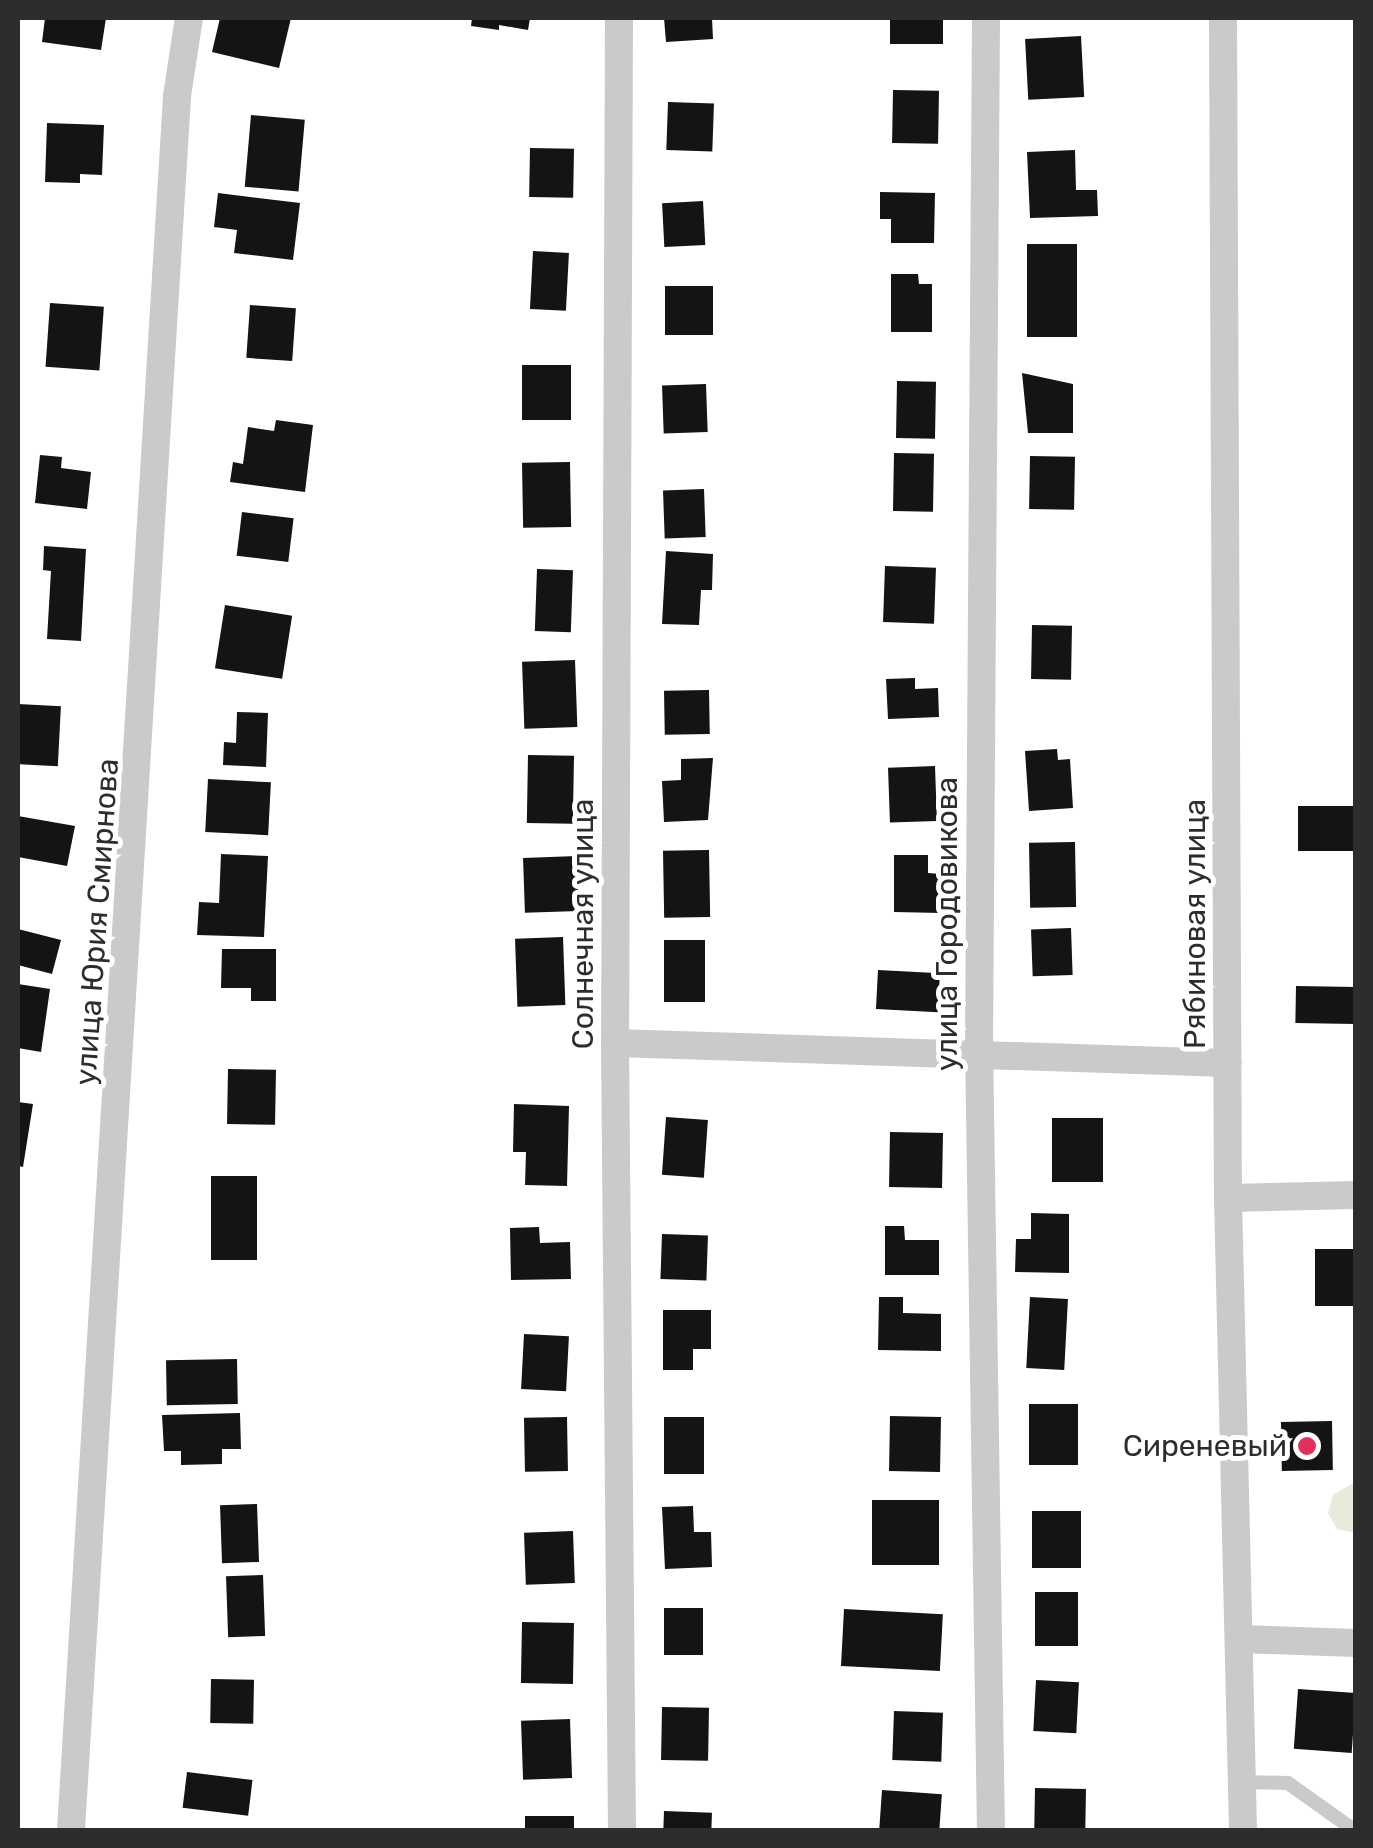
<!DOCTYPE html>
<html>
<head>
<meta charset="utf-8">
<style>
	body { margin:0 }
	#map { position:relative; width:1373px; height:1848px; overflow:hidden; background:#fff; font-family:Rubik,sans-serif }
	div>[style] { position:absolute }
	.green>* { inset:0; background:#e6ebda }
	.building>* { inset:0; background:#141414; transform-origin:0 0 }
	.service>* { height:14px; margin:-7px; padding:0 7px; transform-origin:7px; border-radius:7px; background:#cacaca }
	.minor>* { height:28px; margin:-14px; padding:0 14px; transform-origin:14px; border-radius:14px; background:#cacaca }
	.dots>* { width:28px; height:28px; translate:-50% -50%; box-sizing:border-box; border:5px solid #fff; border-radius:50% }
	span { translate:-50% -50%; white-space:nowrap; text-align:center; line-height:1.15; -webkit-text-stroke:10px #fff; paint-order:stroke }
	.street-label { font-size:30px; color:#2d2d2d }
	.poi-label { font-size:30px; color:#2d2d2d }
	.right { translate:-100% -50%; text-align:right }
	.frame { position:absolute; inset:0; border:20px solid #2d2d2d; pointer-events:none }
</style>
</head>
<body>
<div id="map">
	<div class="green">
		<i style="clip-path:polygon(1355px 1482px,1355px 1533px,1337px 1529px,1328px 1513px,1333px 1495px)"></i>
	</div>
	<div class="building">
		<i style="clip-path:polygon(45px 18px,106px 18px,101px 50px,42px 42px)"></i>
		<i style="clip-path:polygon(220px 18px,291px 18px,279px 68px,212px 52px)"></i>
		<i style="clip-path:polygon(472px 18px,530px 18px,528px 30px,499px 25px,499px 30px,471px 26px)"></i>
		<i style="clip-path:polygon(664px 18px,712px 18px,713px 39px,666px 42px)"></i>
		<i style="left:890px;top:18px;width:53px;height:26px"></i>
		<i style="left:1081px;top:36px;width:61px;height:56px;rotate:87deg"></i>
		<i style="left:893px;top:90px;width:46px;height:53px;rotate:1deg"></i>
		<i style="left:668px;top:102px;width:46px;height:48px;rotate:2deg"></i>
		<i style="left:251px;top:115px;width:54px;height:72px;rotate:5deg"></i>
		<i style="clip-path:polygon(47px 123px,104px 125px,102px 175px,80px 174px,80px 183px,45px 182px)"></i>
		<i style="left:530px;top:148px;width:44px;height:49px;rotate:1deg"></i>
		<i style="clip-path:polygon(1075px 150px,1076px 190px,1097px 190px,1098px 216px,1030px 218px,1027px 152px)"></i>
		<i style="clip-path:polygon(880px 192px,935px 193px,934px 243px,891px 243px,891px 219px,880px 219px)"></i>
		<i style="clip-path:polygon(218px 193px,300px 203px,293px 260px,234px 253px,237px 230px,214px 227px)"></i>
		<i style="left:703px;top:201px;width:44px;height:41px;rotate:87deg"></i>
		<i style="left:1027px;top:244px;width:50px;height:93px"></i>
		<i style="left:533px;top:251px;width:36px;height:58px;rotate:3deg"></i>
		<i style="clip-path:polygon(891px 274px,918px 274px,919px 284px,932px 284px,932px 332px,891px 332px)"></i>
		<i style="left:713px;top:286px;width:49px;height:48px;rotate:90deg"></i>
		<i style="left:50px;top:303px;width:54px;height:64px;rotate:4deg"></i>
		<i style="left:250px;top:305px;width:46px;height:53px;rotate:4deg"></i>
		<i style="left:522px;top:365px;width:49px;height:55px"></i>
		<i style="clip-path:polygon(1022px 373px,1073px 384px,1073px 433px,1028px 433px)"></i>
		<i style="left:897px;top:381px;width:39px;height:57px;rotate:1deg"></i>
		<i style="left:706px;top:384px;width:48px;height:44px;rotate:88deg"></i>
		<i style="clip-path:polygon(276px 420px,313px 425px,305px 492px,230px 482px,233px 462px,243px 464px,248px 427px,274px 431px)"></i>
		<i style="left:894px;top:453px;width:40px;height:58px;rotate:1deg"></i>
		<i style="clip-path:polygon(40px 455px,62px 457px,61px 468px,91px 472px,87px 509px,35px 503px)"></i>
		<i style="left:1030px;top:456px;width:45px;height:53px;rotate:1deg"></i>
		<i style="left:570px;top:462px;width:65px;height:48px;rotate:89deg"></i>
		<i style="left:704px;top:489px;width:48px;height:41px;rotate:88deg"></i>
		<i style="left:242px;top:512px;width:52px;height:44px;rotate:7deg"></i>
		<i style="clip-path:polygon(44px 546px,86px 549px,81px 641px,47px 639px,51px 571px,43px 570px)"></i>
		<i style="clip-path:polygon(666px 551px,713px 554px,712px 590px,701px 590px,699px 625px,662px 624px)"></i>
		<i style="left:885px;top:566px;width:51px;height:56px;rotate:2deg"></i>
		<i style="left:537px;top:569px;width:36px;height:62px;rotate:2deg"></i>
		<i style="left:225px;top:605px;width:68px;height:64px;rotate:9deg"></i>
		<i style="left:1032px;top:625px;width:40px;height:54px;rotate:1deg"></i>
		<i style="left:575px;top:660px;width:67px;height:53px;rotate:88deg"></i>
		<i style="clip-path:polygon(915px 678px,915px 689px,938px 688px,939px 717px,888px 719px,886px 679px)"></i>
		<i style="left:709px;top:690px;width:44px;height:45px;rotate:89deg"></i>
		<i style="left:18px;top:704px;width:43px;height:60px;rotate:3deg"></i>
		<i style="clip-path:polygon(237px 712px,268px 713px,266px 767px,223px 765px,224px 742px,236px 743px)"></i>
		<i style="clip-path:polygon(1057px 749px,1058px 760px,1070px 759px,1073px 808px,1029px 811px,1025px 751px)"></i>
		<i style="left:528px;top:755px;width:46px;height:68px;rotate:1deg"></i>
		<i style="clip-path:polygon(713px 758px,708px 820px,664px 822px,662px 781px,681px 780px,681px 759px)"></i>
		<i style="left:935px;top:766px;width:55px;height:47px;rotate:88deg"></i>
		<i style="left:208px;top:779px;width:63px;height:53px;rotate:3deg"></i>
		<i style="left:1356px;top:806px;width:45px;height:58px;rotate:90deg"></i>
		<i style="clip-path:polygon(18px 816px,75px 826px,67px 866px,18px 857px)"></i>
		<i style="left:1075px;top:842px;width:65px;height:46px;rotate:89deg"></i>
		<i style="left:709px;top:850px;width:67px;height:46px;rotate:89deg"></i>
		<i style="clip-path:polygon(221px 854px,268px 856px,264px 937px,197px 935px,199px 902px,219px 903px)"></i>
		<i style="clip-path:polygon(894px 855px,928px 855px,928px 873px,941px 874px,941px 913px,894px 912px)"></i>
		<i style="left:577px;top:856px;width:55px;height:54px;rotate:88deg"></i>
		<i style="left:1071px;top:928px;width:47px;height:40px;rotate:88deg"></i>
		<i style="clip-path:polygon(18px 929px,61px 940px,52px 974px,18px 965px)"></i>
		<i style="left:563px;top:937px;width:68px;height:48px;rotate:88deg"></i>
		<i style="left:664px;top:940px;width:41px;height:62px"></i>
		<i style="clip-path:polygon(222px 949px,276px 949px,276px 1001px,251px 1001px,251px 988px,221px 988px)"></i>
		<i style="left:878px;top:970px;width:62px;height:39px;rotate:3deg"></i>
		<i style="clip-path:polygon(18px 984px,50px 989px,41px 1052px,18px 1048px)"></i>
		<i style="left:1296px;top:986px;width:60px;height:37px;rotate:1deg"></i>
		<i style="left:228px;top:1069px;width:48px;height:55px;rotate:1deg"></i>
		<i style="clip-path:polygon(18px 1102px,33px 1104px,23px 1167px,18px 1166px)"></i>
		<i style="clip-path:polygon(514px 1104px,569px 1106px,567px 1186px,525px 1185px,526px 1152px,513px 1152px)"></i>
		<i style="left:666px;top:1117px;width:42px;height:58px;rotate:4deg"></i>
		<i style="left:1052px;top:1118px;width:51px;height:64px"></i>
		<i style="left:890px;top:1132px;width:53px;height:55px;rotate:1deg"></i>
		<i style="left:211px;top:1176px;width:46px;height:84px"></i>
		<i style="clip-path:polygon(1031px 1213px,1069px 1214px,1069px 1273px,1015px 1272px,1016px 1239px,1031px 1239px)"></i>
		<i style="clip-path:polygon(885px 1226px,904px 1226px,905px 1240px,939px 1240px,939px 1275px,885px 1275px)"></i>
		<i style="clip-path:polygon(539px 1227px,540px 1243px,570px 1242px,571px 1279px,511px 1280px,510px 1228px)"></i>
		<i style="left:662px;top:1234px;width:46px;height:45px;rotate:2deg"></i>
		<i style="left:1356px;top:1249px;width:57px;height:41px;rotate:90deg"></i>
		<i style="clip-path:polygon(879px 1297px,903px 1297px,903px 1313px,941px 1314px,941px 1351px,878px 1350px)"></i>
		<i style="left:1030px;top:1297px;width:38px;height:71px;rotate:3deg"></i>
		<i style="clip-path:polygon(663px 1310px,711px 1310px,711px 1349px,693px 1349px,693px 1370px,663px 1370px)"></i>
		<i style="left:524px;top:1334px;width:45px;height:55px;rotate:3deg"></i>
		<i style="left:237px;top:1359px;width:45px;height:71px;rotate:89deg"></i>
		<i style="left:1029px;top:1404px;width:49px;height:61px"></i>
		<i style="clip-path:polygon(240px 1413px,241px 1449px,222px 1449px,222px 1464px,181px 1465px,181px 1451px,164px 1451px,162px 1415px)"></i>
		<i style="left:890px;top:1416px;width:51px;height:55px;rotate:1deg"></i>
		<i style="left:567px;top:1417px;width:54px;height:43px;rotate:89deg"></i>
		<i style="left:664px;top:1417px;width:40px;height:57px"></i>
		<i style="left:1332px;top:1421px;width:49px;height:51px;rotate:89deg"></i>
		<i style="left:872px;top:1500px;width:67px;height:65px"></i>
		<i style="left:257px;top:1504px;width:58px;height:37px;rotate:88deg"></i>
		<i style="clip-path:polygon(693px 1506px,694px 1532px,711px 1532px,712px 1567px,665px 1569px,662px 1507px)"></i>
		<i style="left:1032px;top:1511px;width:49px;height:57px"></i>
		<i style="left:573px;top:1531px;width:52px;height:49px;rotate:88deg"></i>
		<i style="left:263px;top:1575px;width:61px;height:37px;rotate:88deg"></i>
		<i style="left:1078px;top:1592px;width:54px;height:43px;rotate:90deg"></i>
		<i style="left:664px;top:1608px;width:39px;height:47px"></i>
		<i style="left:844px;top:1609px;width:99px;height:57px;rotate:3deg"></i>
		<i style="left:522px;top:1622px;width:52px;height:61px;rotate:1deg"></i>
		<i style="left:211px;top:1679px;width:43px;height:44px;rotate:1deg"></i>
		<i style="left:1036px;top:1680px;width:43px;height:51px;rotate:3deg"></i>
		<i style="left:1298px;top:1689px;width:58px;height:60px;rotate:4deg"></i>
		<i style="left:662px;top:1707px;width:47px;height:53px;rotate:1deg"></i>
		<i style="left:894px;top:1711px;width:49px;height:49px;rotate:2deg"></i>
		<i style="left:570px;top:1719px;width:59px;height:49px;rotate:88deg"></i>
		<i style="left:187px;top:1772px;width:66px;height:36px;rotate:7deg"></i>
		<i style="left:1035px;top:1788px;width:51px;height:42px;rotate:1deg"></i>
		<i style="left:882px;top:1790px;width:60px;height:40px;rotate:4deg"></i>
		<i style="left:664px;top:1811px;width:48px;height:19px;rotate:2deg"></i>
		<i style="left:525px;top:1816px;width:49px;height:14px"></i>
	</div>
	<div class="service">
		<i style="left:1243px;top:1782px;width:45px;rotate:1.3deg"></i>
		<i style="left:1288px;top:1783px;width:81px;rotate:35.5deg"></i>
	</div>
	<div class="minor">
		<i style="left:619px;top:18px;width:1025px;rotate:90.22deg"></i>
		<i style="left:615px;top:1043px;width:787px;rotate:89.49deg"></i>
		<i style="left:986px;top:18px;width:1025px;rotate:90.39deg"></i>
		<i style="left:979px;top:1043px;width:787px;rotate:89.13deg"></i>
		<i style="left:1223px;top:18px;width:1180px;rotate:89.76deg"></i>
		<i style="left:1228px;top:1198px;width:632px;rotate:88.64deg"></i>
		<i style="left:615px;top:1043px;width:613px;rotate:1.87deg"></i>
		<i style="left:1228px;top:1198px;width:128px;rotate:-1.3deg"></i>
		<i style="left:1240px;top:1639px;width:116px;rotate:2deg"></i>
		<i style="left:71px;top:1830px;width:1737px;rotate:-86.5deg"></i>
		<i style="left:177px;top:96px;width:79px;rotate:-81.3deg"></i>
	</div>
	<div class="dots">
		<i style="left:1307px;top:1446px;background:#e42f5d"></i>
	</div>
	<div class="street-label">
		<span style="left:97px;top:922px;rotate:-86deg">улица Юрия Смирнова</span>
		<span style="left:583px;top:924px;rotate:-90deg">Солнечная улица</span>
		<span style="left:947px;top:924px;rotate:-90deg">улица Городовикова</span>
		<span style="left:1195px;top:924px;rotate:-90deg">Рябиновая улица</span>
	</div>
	<div class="poi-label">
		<span class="right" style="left:1287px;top:1446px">Сиреневый</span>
	</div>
	<div class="frame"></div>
</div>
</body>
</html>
